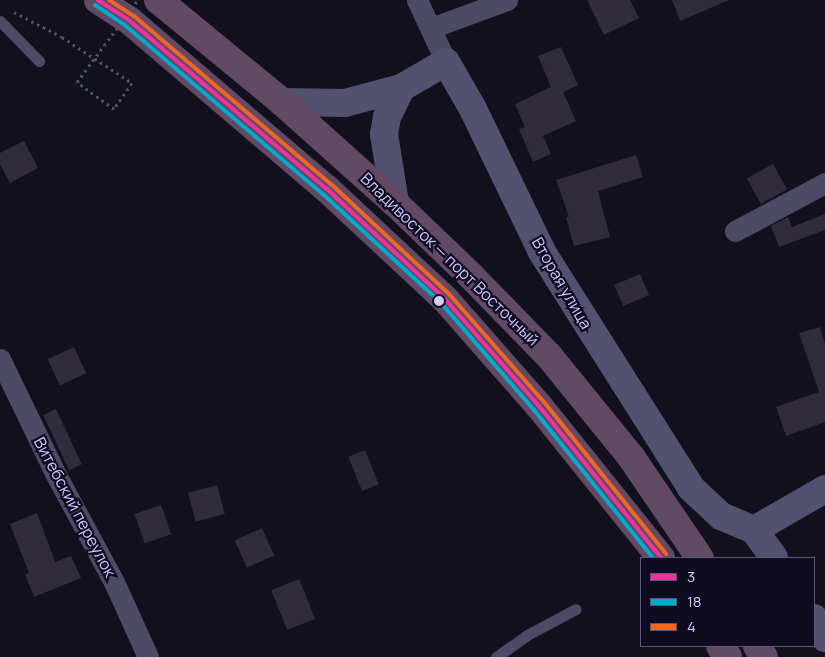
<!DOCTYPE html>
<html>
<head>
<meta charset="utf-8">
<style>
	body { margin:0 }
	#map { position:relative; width:825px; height:657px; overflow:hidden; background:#12101c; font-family:Manrope,sans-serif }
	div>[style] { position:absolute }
	.building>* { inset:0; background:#302c3e; transform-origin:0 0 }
	.path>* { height:3px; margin-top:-1.5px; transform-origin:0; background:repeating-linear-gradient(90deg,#485869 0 2.5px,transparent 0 6.5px) }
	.lane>* { height:11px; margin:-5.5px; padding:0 5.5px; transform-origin:5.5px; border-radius:5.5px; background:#4c4a65 }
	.street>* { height:21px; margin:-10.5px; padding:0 10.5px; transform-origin:10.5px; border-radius:10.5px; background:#4c4a65 }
	.secondary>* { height:28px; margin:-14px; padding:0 14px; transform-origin:14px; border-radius:14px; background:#535170 }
	.highway>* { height:28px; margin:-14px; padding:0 14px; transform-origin:14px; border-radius:14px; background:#624a64 }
	.path-bridge>* { height:3px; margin-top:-1.5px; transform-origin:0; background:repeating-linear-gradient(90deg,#485869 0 2.5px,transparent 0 6.5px) }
	.bus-1>* { height:4px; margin:-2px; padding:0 2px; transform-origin:2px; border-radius:2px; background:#ef339a }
	.bus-2>* { height:4px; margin:-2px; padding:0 2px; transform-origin:2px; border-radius:2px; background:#00a9ce }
	.bus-3>* { height:4px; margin:-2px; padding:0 2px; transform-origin:2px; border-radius:2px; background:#f26522 }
	.dots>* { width:14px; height:14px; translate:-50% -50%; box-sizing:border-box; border:2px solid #0f0b21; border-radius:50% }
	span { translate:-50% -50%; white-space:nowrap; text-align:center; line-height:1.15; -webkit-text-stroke:4.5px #0f0b21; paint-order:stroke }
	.street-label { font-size:16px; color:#d2caff }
	.legend { position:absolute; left:640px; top:557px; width:175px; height:90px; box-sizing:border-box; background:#0f0b21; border:1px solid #5d577a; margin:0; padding:6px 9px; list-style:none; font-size:15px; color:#d2caff }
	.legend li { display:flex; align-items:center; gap:10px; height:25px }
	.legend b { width:25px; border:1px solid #5d577a }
</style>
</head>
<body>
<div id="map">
	<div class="building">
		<i style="clip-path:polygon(587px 0,630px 0,639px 18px,604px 35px)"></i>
		<i style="clip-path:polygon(672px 0,729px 0,680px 21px)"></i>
		<i style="clip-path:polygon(561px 47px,578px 85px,563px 92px,576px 121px,543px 136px,551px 154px,533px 162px,519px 129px,525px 127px,515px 104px,551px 87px,538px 56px)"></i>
		<i style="clip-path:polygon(24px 141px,38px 168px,10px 183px,0 164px,0 153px)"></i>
		<i style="clip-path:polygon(636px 155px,643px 177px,598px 191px,610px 237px,574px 246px,566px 217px,569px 217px,556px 180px)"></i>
		<i style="left:773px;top:164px;width:29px;height:30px;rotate:61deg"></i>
		<i style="clip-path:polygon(825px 214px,825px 230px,779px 247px,771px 226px,788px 217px,792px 227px)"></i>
		<i style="left:640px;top:274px;width:23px;height:28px;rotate:67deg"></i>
		<i style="clip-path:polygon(820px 327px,825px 344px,825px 422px,786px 436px,776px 407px,819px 392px,799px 333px)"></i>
		<i style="left:74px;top:347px;width:29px;height:29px;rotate:65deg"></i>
		<i style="left:56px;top:409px;width:61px;height:14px;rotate:65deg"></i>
		<i style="left:365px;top:450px;width:37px;height:18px;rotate:68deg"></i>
		<i style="left:217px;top:485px;width:30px;height:30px;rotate:75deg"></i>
		<i style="left:161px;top:505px;width:31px;height:28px;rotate:71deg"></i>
		<i style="clip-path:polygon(37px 513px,55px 562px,71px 556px,81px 578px,34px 597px,25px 574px,29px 573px,10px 524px)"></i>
		<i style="left:262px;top:528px;width:30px;height:30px;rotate:66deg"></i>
		<i style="left:299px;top:579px;width:43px;height:30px;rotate:68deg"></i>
	</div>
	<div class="path">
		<i style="left:14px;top:12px;width:54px;rotate:27.5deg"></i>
		<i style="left:62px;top:37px;width:84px;rotate:33.3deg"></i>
		<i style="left:132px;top:83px;width:32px;rotate:125deg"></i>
		<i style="left:114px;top:109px;width:46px;rotate:-143.9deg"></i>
	</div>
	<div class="lane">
		<i style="left:0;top:21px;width:56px;rotate:45.7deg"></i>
		<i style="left:496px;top:657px;width:38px;rotate:-35deg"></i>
		<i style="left:527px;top:635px;width:55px;rotate:-28deg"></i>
	</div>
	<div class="street">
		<i style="left:417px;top:0;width:68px;rotate:64.9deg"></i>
		<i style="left:431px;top:28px;width:81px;rotate:-20.2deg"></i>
		<i style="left:735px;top:231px;width:102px;rotate:-28.1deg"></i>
		<i style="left:0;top:359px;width:127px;rotate:64.2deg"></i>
		<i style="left:55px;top:473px;width:124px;rotate:61.6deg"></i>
		<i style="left:114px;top:582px;width:82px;rotate:65.6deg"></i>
	</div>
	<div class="secondary">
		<i style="left:282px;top:102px;width:63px;rotate:0.9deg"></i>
		<i style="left:345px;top:103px;width:58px;rotate:-15deg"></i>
		<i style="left:401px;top:88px;width:52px;rotate:-30deg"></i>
		<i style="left:446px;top:62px;width:54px;rotate:60.1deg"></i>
		<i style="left:473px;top:109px;width:159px;rotate:64.2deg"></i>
		<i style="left:542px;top:252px;width:279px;rotate:57.7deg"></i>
		<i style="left:691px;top:488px;width:41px;rotate:43deg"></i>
		<i style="left:721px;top:516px;width:36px;rotate:23deg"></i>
		<i style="left:395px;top:203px;width:70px;rotate:-99.1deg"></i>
		<i style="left:384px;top:134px;width:17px;rotate:-80deg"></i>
		<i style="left:387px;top:117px;width:32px;rotate:-64deg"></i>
		<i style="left:754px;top:530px;width:82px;rotate:-30deg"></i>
		<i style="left:754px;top:530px;width:34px;rotate:54deg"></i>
		<i style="left:814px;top:618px;width:23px;rotate:61deg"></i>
	</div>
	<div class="highway">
		<i style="left:98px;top:0;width:38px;rotate:33deg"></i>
		<i style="left:130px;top:21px;width:259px;rotate:40.5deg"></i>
		<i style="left:327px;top:189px;width:161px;rotate:43deg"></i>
		<i style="left:445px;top:299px;width:142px;rotate:48.7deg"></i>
		<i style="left:539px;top:406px;width:195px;rotate:51.2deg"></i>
		<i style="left:158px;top:0;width:161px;rotate:39.4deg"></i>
		<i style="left:282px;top:102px;width:152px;rotate:41.8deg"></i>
		<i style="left:395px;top:203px;width:105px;rotate:43.8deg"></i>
		<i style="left:471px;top:276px;width:112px;rotate:45.7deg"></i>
		<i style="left:549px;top:356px;width:130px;rotate:50.9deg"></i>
		<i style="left:631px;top:457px;width:122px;rotate:55.7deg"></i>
		<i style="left:720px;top:646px;width:14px;rotate:54deg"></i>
		<i style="left:757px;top:646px;width:13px;rotate:58deg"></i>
	</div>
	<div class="path-bridge">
		<i style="left:77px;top:82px;width:102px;rotate:-53.4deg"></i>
	</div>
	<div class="bus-1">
		<i style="left:98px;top:0;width:38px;rotate:33deg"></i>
		<i style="left:130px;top:21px;width:259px;rotate:40.5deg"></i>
		<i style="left:327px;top:189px;width:161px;rotate:43deg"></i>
		<i style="left:445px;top:299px;width:142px;rotate:48.7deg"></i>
		<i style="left:539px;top:406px;width:195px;rotate:51.2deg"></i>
	</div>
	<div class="bus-2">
		<i style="left:95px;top:5px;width:37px;rotate:34deg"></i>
		<i style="left:126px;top:26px;width:259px;rotate:40.5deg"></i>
		<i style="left:323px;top:194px;width:161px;rotate:42.7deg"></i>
		<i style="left:441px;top:303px;width:142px;rotate:49deg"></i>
		<i style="left:534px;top:410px;width:190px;rotate:51.2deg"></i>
	</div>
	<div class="bus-3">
		<i style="left:109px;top:0;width:30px;rotate:33deg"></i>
		<i style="left:134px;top:16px;width:259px;rotate:40.5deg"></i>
		<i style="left:331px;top:184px;width:161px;rotate:43deg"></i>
		<i style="left:449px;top:294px;width:144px;rotate:48.7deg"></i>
		<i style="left:544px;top:402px;width:195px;rotate:51.2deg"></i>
	</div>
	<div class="dots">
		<i style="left:439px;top:301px;background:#d2caff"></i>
	</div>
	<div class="street-label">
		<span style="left:450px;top:259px;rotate:44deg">Владивосток — порт Восточный</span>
		<span style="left:562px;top:283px;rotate:60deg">Вторая улица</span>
		<span style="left:75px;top:507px;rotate:62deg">Витебский переулок</span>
	</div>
	<ul class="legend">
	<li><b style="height:6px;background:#ef339a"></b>3</li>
	<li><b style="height:6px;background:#00a9ce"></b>18</li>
	<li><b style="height:6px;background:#f26522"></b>4</li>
	</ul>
</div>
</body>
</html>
